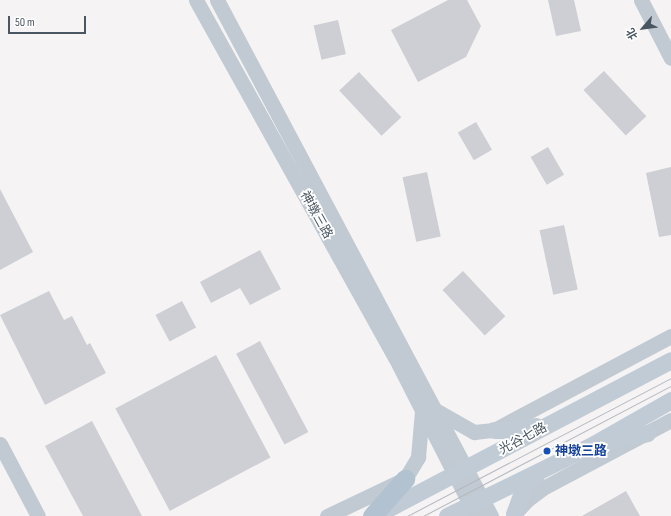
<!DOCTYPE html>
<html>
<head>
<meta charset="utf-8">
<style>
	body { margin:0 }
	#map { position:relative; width:671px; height:516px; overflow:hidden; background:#f5f3f3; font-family:"Sofia Sans Condensed","Noto Sans SC",sans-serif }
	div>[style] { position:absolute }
	.building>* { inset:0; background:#cdcfd5; transform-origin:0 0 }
	.tertiary>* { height:15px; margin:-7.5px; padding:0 7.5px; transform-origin:7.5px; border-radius:7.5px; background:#c1cad2 }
	.secondary>* { height:17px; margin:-8.5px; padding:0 8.5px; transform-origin:8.5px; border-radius:8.5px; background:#c1cbd6 }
	.primary>* { height:19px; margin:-9.5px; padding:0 9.5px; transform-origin:9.5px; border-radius:9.5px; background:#b3c2d1 }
	.tram>* { height:1px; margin:-0.5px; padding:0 0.5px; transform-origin:0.5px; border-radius:0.5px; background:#b5b8bd }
	.dots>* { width:11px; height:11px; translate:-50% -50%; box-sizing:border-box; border:2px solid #fff; border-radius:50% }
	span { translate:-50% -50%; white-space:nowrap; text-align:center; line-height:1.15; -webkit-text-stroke:3.5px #fff; paint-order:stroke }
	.street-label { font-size:13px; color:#4a5661 }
	.transit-label { font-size:13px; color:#164399; font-weight:700 }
	.left { translate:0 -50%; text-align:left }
	.north { position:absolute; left:623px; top:8px; width:40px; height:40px; -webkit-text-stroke:3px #fff; paint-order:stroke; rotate:242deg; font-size:11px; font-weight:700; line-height:16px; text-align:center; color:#4a5661 }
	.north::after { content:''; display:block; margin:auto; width:14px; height:18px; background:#4a5661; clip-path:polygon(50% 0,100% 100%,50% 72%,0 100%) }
	.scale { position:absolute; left:8px; top:16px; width:78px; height:18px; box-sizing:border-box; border:2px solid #4a5661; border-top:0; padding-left:5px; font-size:12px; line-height:14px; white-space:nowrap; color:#4a5661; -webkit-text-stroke:3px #fff; paint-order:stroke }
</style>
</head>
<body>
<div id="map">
	<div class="building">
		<i style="clip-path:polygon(448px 0,467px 0,481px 26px,466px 57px,418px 82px,391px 30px)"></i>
		<i style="clip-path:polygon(548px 0,574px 0,581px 31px,556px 36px)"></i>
		<i style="left:338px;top:20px;width:35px;height:25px;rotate:77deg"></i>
		<i style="left:604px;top:71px;width:62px;height:28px;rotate:47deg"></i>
		<i style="left:359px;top:72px;width:62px;height:27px;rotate:47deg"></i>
		<i style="left:476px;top:122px;width:32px;height:21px;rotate:60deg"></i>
		<i style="left:548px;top:147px;width:32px;height:20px;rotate:60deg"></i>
		<i style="clip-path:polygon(671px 167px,671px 235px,659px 237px,646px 173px)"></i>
		<i style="left:427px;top:172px;width:66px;height:25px;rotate:78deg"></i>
		<i style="clip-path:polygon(0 189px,33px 252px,0 270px)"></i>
		<i style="left:564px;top:225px;width:66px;height:25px;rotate:78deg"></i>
		<i style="clip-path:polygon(260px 250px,281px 289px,250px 305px,240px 288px,211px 303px,200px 282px)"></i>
		<i style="left:463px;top:271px;width:62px;height:28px;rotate:47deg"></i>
		<i style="clip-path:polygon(49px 291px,64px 320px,72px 316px,87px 345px,90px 343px,106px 373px,45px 405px,0 315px)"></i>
		<i style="left:182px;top:301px;width:30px;height:30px;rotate:62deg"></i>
		<i style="left:260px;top:341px;width:103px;height:27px;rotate:62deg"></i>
		<i style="left:216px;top:355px;width:116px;height:114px;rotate:62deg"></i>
		<i style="clip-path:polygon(92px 421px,142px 516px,83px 516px,45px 446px)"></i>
		<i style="clip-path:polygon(626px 491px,640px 516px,582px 516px)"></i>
	</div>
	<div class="tertiary">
		<i style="left:196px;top:0;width:409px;rotate:60.9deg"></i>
		<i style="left:395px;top:357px;width:178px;rotate:63deg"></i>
		<i style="left:217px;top:0;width:584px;rotate:62.03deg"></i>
		<i style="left:641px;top:0;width:65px;rotate:62.7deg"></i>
		<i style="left:437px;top:411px;width:43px;rotate:29.6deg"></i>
		<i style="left:474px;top:432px;width:20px;rotate:-6deg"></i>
		<i style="left:494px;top:430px;width:200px;rotate:-28deg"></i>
		<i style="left:0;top:444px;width:81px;rotate:62.2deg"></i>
		<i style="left:515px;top:513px;width:18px;rotate:-47deg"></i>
		<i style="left:527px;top:500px;width:20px;rotate:-37deg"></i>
		<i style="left:543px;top:488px;width:145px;rotate:-28deg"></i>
		<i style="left:327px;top:516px;width:86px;rotate:-25.4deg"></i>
		<i style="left:405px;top:479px;width:26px;rotate:-59deg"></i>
		<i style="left:418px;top:457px;width:46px;rotate:-85deg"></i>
	</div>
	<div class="secondary">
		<i style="left:494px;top:430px;width:24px"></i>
		<i style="left:518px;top:430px;width:18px;rotate:-13deg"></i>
		<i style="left:610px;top:441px;width:38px;rotate:-12deg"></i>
		<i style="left:514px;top:514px;width:27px;rotate:-70deg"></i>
		<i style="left:523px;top:489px;width:19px;rotate:-47deg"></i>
		<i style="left:374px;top:516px;width:335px;rotate:-27.7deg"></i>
		<i style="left:447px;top:516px;width:164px;rotate:-26.1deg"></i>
		<i style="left:594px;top:444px;width:89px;rotate:-29.7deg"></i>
	</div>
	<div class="primary">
		<i style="left:372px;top:516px;width:50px;rotate:-48.3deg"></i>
	</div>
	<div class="tram">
		<i style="left:407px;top:516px;width:298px;rotate:-27.6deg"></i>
		<i style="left:423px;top:516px;width:280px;rotate:-27.7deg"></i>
	</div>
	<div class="dots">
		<i style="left:547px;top:451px;background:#1a4fb4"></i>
	</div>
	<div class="street-label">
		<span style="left:316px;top:215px;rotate:61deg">神墩三路</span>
		<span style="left:523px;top:439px;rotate:-28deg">光谷七路</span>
	</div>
	<div class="transit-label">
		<span class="left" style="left:555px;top:451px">神墩三路</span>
	</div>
	<div class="north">北</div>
	<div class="scale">50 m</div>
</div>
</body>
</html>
